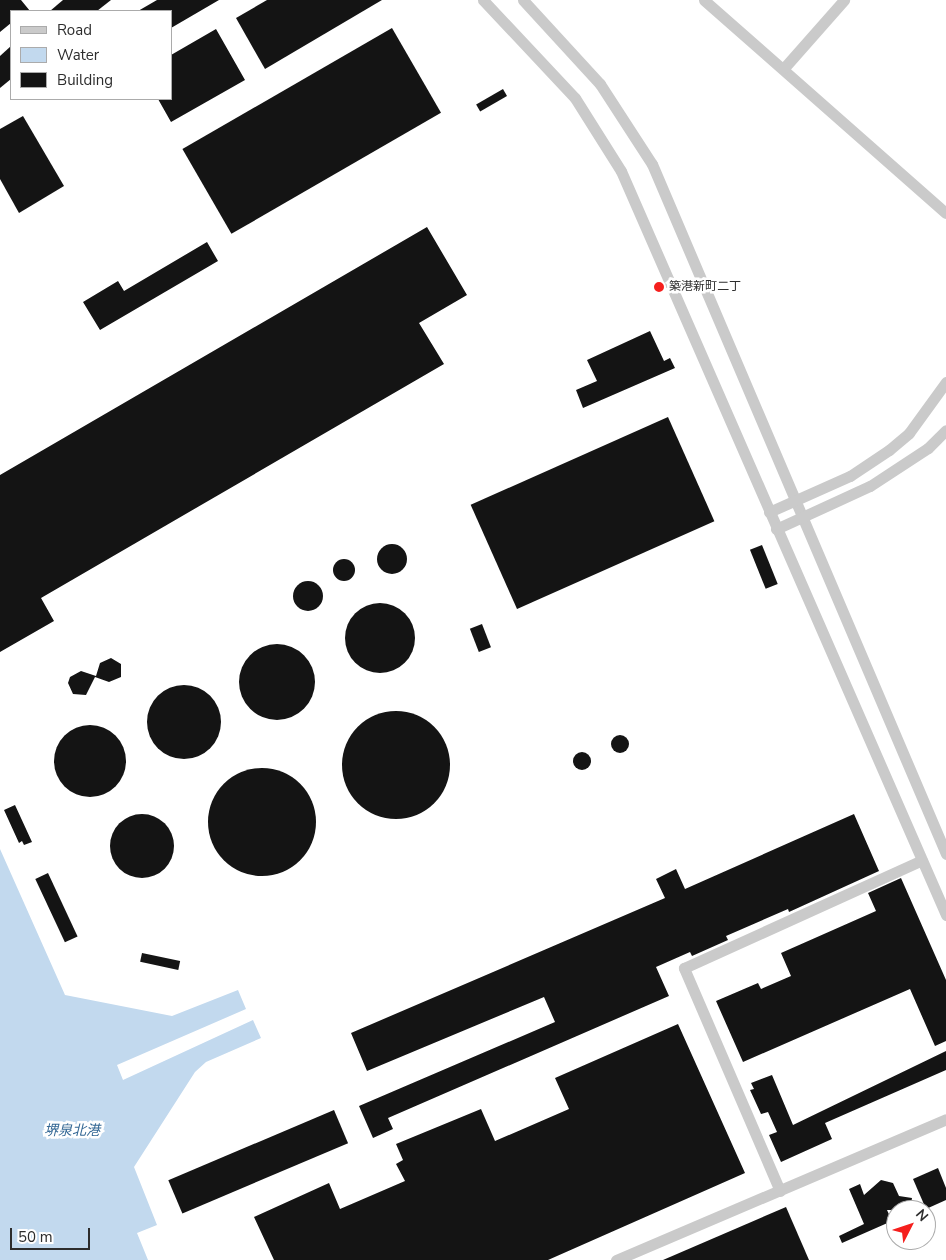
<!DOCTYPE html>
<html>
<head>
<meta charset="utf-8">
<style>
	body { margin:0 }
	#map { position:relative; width:946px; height:1260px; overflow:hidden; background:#fff; font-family:"Nunito Sans","Noto Sans JP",sans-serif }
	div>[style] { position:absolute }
	.water>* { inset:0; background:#c2d9ee }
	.building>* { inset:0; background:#141414; transform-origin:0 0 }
	.round { border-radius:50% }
	.minor>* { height:11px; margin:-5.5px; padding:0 5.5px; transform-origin:5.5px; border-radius:5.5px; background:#cacaca }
	.dots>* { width:14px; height:14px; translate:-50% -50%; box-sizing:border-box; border:2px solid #fff; border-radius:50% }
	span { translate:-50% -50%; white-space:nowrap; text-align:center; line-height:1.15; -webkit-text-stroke:5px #fff; paint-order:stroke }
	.poi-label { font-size:12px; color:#2d2d2d }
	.left { translate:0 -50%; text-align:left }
	.water-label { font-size:14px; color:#346895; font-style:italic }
	.legend { position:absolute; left:10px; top:10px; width:162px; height:90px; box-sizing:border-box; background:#fff; border:1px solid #ababab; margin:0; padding:6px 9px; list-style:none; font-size:15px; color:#2d2d2d }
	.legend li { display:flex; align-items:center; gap:10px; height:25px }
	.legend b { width:25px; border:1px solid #ababab }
	.north { position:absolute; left:886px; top:1200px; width:50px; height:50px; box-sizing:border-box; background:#fff; border:1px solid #ababab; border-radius:50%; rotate:49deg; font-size:14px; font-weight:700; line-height:20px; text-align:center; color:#2d2d2d }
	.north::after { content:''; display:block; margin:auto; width:18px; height:22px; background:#f51f1d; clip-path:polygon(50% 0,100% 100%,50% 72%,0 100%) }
	.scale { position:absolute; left:10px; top:1228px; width:80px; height:22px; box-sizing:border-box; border:2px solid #2d2d2d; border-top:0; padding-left:6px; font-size:15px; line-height:18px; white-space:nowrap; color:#2d2d2d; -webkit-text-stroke:4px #fff; paint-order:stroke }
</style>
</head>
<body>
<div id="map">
	<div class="water">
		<i style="clip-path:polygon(0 849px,65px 995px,172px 1016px,238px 990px,246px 1009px,117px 1065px,123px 1080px,253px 1020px,261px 1038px,206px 1062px,195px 1072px,134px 1167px,157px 1225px,137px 1233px,148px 1260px,0 1260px)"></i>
	</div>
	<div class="building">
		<i style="clip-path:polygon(0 0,21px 0,30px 11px,11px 11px,11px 23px,0 32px)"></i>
		<i style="clip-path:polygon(63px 0,111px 0,97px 11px,50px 11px)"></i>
		<i style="clip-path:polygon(157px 0,219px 0,171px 28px,171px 11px,138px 11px)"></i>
		<i style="clip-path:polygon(267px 0,382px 0,265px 69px,236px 18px)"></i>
		<i style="left:392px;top:28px;width:98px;height:242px;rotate:60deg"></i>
		<i style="clip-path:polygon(216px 29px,245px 80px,171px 122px,158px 99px,171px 99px,171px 55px)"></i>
		<i style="clip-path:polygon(11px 46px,11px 79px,0 88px,0 56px)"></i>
		<i style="left:503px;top:89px;width:8px;height:31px;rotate:60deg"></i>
		<i style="clip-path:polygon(23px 116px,64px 186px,19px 213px,0 179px,0 129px)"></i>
		<i style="clip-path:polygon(427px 227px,467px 295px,419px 323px,444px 364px,41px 598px,54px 621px,0 652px,0 475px)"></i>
		<i style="clip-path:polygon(207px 242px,218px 261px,100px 330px,83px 302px,118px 281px,124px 291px)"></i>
		<i style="clip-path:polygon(650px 331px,664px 361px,670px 358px,675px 368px,583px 408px,576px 390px,597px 381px,587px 360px)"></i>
		<i style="left:668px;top:417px;width:114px;height:216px;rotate:66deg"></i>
		<i class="round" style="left:377px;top:544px;width:30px;height:30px"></i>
		<i style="left:762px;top:545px;width:42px;height:13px;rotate:68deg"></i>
		<i class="round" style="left:333px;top:559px;width:22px;height:22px"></i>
		<i class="round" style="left:293px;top:581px;width:30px;height:30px"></i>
		<i class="round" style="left:345px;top:603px;width:70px;height:70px"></i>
		<i style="left:482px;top:624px;width:25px;height:13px;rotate:69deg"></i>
		<i class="round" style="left:239px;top:644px;width:76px;height:76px"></i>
		<i style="clip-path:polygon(111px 658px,121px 664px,121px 677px,109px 682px,95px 677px,86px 695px,73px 694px,68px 683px,70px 677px,81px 671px,96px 676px,100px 663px)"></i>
		<i class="round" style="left:147px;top:685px;width:74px;height:74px"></i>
		<i class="round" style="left:342px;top:711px;width:108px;height:108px"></i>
		<i class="round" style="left:54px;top:725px;width:72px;height:72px"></i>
		<i class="round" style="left:611px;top:735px;width:18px;height:18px"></i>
		<i class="round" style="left:573px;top:752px;width:18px;height:18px"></i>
		<i class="round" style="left:208px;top:768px;width:108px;height:108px"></i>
		<i style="clip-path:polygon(15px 805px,32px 842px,24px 845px,22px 841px,19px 843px,4px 810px)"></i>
		<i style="clip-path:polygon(854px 814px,879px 871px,789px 912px,788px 909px,726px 936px,728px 940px,692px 956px,690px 952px,656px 967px,669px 996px,388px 1118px,393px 1129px,373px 1138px,359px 1106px,555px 1022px,544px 997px,367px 1071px,351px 1033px,665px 898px,656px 879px,676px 869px,685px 889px)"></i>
		<i class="round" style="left:110px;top:814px;width:64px;height:64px"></i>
		<i style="left:48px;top:873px;width:70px;height:14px;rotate:65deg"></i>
		<i style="clip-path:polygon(901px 878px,946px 980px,946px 1041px,935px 1046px,910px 989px,743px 1062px,716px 1001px,758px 983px,761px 989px,791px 976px,781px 953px,876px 911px,868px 893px)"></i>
		<i style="left:142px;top:953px;width:39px;height:9px;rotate:12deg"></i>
		<i style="clip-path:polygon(678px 1024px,745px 1173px,548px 1260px,274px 1260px,254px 1217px,329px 1183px,340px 1209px,405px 1181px,396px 1164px,403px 1160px,396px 1144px,481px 1109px,495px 1141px,569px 1109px,555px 1078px)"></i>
		<i style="clip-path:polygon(946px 1051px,946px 1070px,825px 1123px,832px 1139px,781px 1162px,769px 1135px,777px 1132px,768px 1112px,761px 1114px,750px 1090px,754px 1089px,751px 1083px,772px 1075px,793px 1125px)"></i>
		<i style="left:334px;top:1110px;width:36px;height:180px;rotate:67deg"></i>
		<i style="clip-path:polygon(938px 1168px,946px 1188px,946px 1200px,926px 1209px,913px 1179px)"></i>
		<i style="clip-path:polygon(881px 1180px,893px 1183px,899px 1196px,912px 1198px,910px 1210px,887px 1210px,892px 1221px,842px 1243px,839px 1236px,864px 1224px,849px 1189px,860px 1184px,864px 1195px)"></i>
		<i style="clip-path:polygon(786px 1207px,809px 1260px,663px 1260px)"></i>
	</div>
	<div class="minor">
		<i style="left:483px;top:0;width:134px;rotate:46.8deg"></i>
		<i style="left:575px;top:98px;width:86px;rotate:57.8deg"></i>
		<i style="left:621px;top:171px;width:812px;rotate:66.4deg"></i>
		<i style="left:523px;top:0;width:114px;rotate:47.5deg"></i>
		<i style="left:600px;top:84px;width:95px;rotate:57deg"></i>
		<i style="left:652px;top:164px;width:750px;rotate:66.92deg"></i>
		<i style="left:704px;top:0;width:322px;rotate:41.4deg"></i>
		<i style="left:784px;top:68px;width:91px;rotate:-48.6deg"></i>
		<i style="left:769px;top:512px;width:89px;rotate:-24deg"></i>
		<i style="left:850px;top:476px;width:47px;rotate:-33.7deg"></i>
		<i style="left:889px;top:450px;width:26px;rotate:-40deg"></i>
		<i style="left:909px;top:433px;width:63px;rotate:-54deg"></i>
		<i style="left:776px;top:529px;width:103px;rotate:-24.6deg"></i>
		<i style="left:870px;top:486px;width:69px;rotate:-33.2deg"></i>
		<i style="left:928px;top:448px;width:25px;rotate:-45deg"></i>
		<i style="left:780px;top:1191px;width:243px;rotate:-113.3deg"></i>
		<i style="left:684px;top:968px;width:261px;rotate:-24.4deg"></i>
		<i style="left:616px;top:1260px;width:359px;rotate:-23.1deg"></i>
	</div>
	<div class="dots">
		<i style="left:659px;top:287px;background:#f51f1d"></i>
	</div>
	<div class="poi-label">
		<span class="left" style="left:669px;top:287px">築港新町二丁</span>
	</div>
	<div class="water-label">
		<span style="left:72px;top:1131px">堺泉北港</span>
	</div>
	<ul class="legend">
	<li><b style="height:6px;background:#cacaca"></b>Road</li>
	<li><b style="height:14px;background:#c2d9ee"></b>Water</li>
	<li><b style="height:14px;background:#141414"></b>Building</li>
	</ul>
	<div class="north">N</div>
	<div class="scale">50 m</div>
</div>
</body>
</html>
